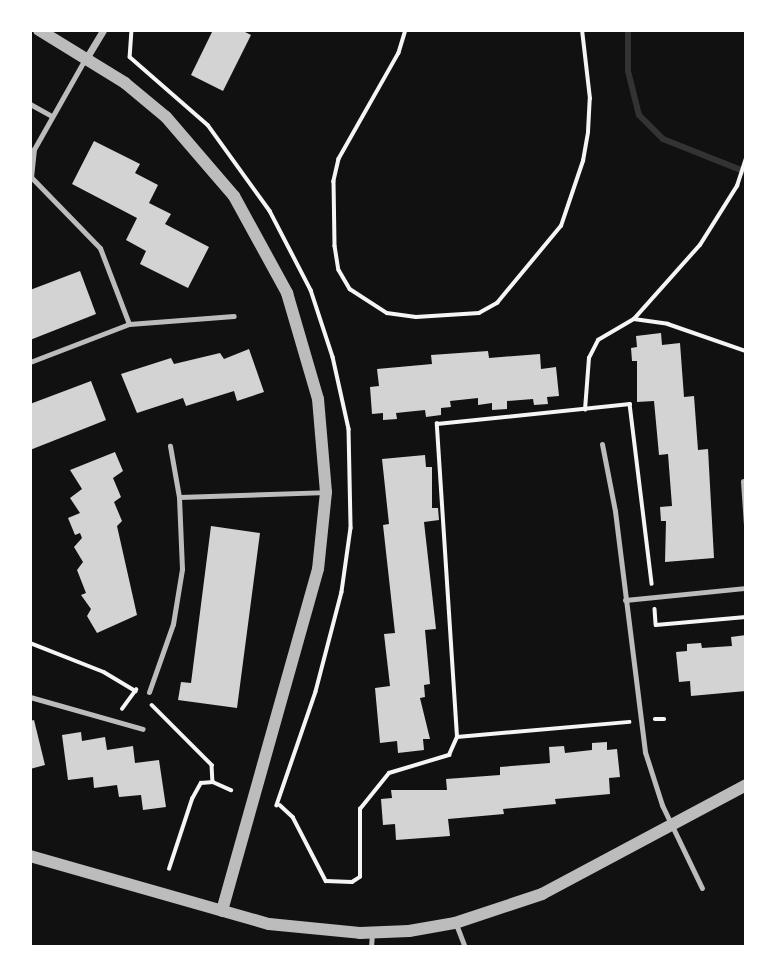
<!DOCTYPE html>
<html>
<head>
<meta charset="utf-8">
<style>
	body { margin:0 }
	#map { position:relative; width:776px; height:977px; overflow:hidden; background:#111; font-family:Quicksand,sans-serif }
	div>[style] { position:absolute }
	.stream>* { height:6px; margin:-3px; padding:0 3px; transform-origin:3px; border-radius:3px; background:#333 }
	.building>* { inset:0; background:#d3d3d3 }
	.path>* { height:3.5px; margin:-1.75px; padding:0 1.75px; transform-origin:1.75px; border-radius:1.75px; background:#f5f5f5 }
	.service>* { height:5px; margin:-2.5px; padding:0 2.5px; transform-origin:2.5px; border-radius:2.5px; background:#bcbcbc }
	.minor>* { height:7px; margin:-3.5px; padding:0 3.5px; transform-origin:3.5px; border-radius:3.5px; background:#bcbcbc }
	.tertiary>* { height:12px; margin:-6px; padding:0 6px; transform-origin:6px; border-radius:6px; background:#bcbcbc }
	span { translate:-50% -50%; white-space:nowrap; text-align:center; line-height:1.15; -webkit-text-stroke:5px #fff; paint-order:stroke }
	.frame { position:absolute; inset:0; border:32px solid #fff; pointer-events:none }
</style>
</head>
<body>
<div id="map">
	<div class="stream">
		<i style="left:628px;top:30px;width:41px;rotate:90deg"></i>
		<i style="left:628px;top:71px;width:45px;rotate:76deg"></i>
		<i style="left:639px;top:115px;width:34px;rotate:45deg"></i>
		<i style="left:663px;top:139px;width:89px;rotate:21.7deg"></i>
	</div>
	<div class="building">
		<i style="clip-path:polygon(213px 30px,241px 30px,251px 35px,223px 91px,191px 75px)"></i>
		<i style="clip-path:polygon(94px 141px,140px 164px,135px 173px,158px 185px,149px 203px,171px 214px,165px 224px,209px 247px,188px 288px,140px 264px,146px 251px,126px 240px,137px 218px,72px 184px)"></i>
		<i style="clip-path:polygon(80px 271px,96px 314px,30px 340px,30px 290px)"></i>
		<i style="clip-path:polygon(661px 333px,662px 345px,680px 343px,684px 397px,694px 396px,698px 450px,708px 449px,714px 558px,665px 562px,666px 521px,661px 521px,660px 507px,672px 506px,668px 454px,659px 455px,654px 401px,637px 402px,637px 361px,632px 361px,631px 348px,637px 347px,636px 336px)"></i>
		<i style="clip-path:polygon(249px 349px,264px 392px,237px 401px,234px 391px,186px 406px,183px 398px,137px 413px,121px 374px,171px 358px,174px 364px,220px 353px,224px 359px)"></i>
		<i style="clip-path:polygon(488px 351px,489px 358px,540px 354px,541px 369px,556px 367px,559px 396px,547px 397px,548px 404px,534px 405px,533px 399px,507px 401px,507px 409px,492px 410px,492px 403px,478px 405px,478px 398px,450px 401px,451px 407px,441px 408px,441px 415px,426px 417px,425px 410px,396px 413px,397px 419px,383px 420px,383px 413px,372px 414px,370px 387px,379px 386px,377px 369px,432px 364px,431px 355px)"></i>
		<i style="clip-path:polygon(91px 381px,106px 420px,30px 450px,30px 404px)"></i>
		<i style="clip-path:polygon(115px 452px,123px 471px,113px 478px,121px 497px,114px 502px,122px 521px,117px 526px,137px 615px,97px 633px,87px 616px,91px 609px,81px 595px,86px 593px,77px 570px,83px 562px,74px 547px,82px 538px,80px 533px,75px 535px,68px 518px,80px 513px,70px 498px,82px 489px,70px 470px)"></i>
		<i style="clip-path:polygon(425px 455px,426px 467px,432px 467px,432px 508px,438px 508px,439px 520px,424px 522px,436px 629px,425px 630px,430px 684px,424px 685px,425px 697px,420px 698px,430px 739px,423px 739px,424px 750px,398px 753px,397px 741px,380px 743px,375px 688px,390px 686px,384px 634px,395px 633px,383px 525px,389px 524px,382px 459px)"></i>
		<i style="clip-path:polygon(211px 526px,260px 533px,237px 708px,178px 700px,181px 682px,191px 683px)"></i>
		<i style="clip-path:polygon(746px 635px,746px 691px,691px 696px,690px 681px,679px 682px,676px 652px,687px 651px,687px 644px,701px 643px,702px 648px,732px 646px,731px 637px)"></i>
		<i style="clip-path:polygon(34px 720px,45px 765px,30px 769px,30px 721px)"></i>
		<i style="clip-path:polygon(81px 732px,82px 741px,105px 737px,107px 750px,133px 746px,135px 763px,159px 760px,166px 807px,143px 810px,141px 795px,119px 797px,117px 785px,94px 788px,93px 777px,68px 780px,62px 735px)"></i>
		<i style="clip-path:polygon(607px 742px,607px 750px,617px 749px,620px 777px,609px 778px,610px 794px,555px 799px,556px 804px,503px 809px,504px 814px,448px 819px,450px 836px,396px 840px,395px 824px,383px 825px,381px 799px,392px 798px,391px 790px,447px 790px,446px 779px,500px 775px,500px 767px,550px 763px,549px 747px,564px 746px,565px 753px,592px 750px,592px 743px)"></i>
	</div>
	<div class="path">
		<i style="left:132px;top:30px;width:27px;rotate:94deg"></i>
		<i style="left:130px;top:57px;width:103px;rotate:41.1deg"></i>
		<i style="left:208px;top:125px;width:106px;rotate:54.2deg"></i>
		<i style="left:270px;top:211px;width:89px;rotate:62.6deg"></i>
		<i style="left:311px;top:290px;width:71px;rotate:71.8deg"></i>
		<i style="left:333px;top:357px;width:74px;rotate:77.5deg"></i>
		<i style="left:349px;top:429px;width:99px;rotate:88.8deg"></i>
		<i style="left:351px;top:528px;width:65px;rotate:98deg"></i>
		<i style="left:342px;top:592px;width:103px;rotate:104.6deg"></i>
		<i style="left:316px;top:692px;width:120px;rotate:109deg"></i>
		<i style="left:406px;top:30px;width:24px;rotate:107deg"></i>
		<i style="left:399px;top:53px;width:122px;rotate:119.5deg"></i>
		<i style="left:339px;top:159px;width:23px;rotate:103deg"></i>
		<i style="left:334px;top:181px;width:65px;rotate:89.1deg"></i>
		<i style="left:335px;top:246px;width:24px;rotate:81deg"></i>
		<i style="left:339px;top:270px;width:22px;rotate:60deg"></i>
		<i style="left:350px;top:289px;width:44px;rotate:33deg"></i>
		<i style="left:387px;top:313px;width:29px;rotate:8deg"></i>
		<i style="left:416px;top:317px;width:63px;rotate:-3.6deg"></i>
		<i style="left:479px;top:313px;width:21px;rotate:-29deg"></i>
		<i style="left:497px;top:303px;width:100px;rotate:-50.3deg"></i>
		<i style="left:561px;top:226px;width:69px;rotate:-71.3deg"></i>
		<i style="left:583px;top:161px;width:29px;rotate:-80deg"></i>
		<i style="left:588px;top:132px;width:33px;rotate:-87deg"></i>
		<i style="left:590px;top:99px;width:69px;rotate:-96.6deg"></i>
		<i style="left:634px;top:319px;width:34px;rotate:8deg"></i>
		<i style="left:668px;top:324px;width:83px;rotate:19.1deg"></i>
		<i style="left:585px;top:410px;width:52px;rotate:-85.6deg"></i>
		<i style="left:589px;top:358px;width:20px;rotate:-63deg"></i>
		<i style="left:598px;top:340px;width:42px;rotate:-30.3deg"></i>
		<i style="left:634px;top:319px;width:99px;rotate:-48.3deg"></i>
		<i style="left:700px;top:245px;width:70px;rotate:-57.9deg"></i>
		<i style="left:737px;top:186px;width:29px;rotate:-72deg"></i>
		<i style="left:655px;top:609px;width:16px;rotate:86deg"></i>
		<i style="left:656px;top:625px;width:90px;rotate:-5.1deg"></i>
		<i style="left:30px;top:643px;width:79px;rotate:21.4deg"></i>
		<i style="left:104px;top:672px;width:37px;rotate:31deg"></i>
		<i style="left:152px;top:705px;width:85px;rotate:45deg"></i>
		<i style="left:212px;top:765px;width:17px;rotate:87deg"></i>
		<i style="left:213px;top:782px;width:20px;rotate:24deg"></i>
		<i style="left:122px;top:709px;width:24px;rotate:-54deg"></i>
		<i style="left:655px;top:719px;width:9px"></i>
		<i style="left:457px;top:737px;width:173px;rotate:-5deg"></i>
		<i style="left:280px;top:805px;width:18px;rotate:43deg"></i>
		<i style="left:293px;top:817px;width:72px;rotate:62.7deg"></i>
		<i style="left:326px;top:881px;width:26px;rotate:2deg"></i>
		<i style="left:352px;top:882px;width:9px;rotate:-32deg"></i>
		<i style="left:360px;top:877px;width:68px;rotate:-90deg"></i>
		<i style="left:360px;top:809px;width:46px;rotate:-51.1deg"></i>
		<i style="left:389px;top:773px;width:63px;rotate:-16.7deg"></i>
		<i style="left:449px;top:755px;width:20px;rotate:-66deg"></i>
		<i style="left:457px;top:737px;width:314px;rotate:-93.7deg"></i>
		<i style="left:437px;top:424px;width:194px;rotate:-5.9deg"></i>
		<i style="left:630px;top:404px;width:181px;rotate:83deg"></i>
		<i style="left:169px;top:869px;width:74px;rotate:-71.8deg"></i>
		<i style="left:192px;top:799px;width:18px;rotate:-61deg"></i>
		<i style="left:201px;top:783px;width:12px;rotate:-5deg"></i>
	</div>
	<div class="service">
		<i style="left:85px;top:59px;width:103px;rotate:119.5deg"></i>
		<i style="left:34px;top:149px;width:28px;rotate:96deg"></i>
		<i style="left:31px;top:177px;width:99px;rotate:45.8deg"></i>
		<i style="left:100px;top:248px;width:81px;rotate:69.1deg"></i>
		<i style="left:30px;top:104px;width:25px;rotate:29deg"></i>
		<i style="left:30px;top:362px;width:106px;rotate:-21deg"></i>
		<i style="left:129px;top:324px;width:105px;rotate:-4.4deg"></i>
		<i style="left:602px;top:444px;width:68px;rotate:79deg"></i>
		<i style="left:615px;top:511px;width:243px;rotate:82.9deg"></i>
		<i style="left:645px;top:752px;width:56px;rotate:72.2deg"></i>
		<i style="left:662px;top:805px;width:92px;rotate:64.3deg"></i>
		<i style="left:743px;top:481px;width:44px;rotate:86.1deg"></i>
		<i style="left:179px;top:497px;width:147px;rotate:-1.9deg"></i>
		<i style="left:625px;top:600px;width:122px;rotate:-5.7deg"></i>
		<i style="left:149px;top:692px;width:72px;rotate:-70.6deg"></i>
		<i style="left:173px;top:624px;width:56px;rotate:-80.7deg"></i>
		<i style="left:182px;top:569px;width:72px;rotate:-92.4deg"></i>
		<i style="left:179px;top:497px;width:52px;rotate:-100deg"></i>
		<i style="left:30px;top:697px;width:117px;rotate:15.8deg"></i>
		<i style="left:456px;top:924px;width:25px;rotate:69deg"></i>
		<i style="left:371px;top:947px;width:14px;rotate:-86deg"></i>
	</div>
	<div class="minor">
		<i style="left:87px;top:57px;width:31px;rotate:-59deg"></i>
	</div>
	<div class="tertiary">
		<i style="left:39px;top:30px;width:101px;rotate:31.6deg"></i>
		<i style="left:125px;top:83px;width:53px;rotate:39.7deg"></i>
		<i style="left:166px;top:117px;width:104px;rotate:49.3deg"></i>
		<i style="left:234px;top:196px;width:111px;rotate:61.3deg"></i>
		<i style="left:287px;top:293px;width:110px;rotate:73.7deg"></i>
		<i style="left:318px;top:399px;width:93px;rotate:85.1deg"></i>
		<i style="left:326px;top:492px;width:77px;rotate:95.9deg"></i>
		<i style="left:318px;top:569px;width:355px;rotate:105.7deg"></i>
		<i style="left:30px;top:856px;width:248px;rotate:15.9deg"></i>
		<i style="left:269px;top:924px;width:91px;rotate:5.6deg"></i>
		<i style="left:360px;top:933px;width:49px;rotate:-2.3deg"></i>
		<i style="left:409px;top:931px;width:47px;rotate:-9.9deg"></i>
		<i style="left:455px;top:923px;width:92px;rotate:-18.4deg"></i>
		<i style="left:542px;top:894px;width:231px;rotate:-28.1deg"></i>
	</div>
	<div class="frame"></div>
</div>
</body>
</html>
